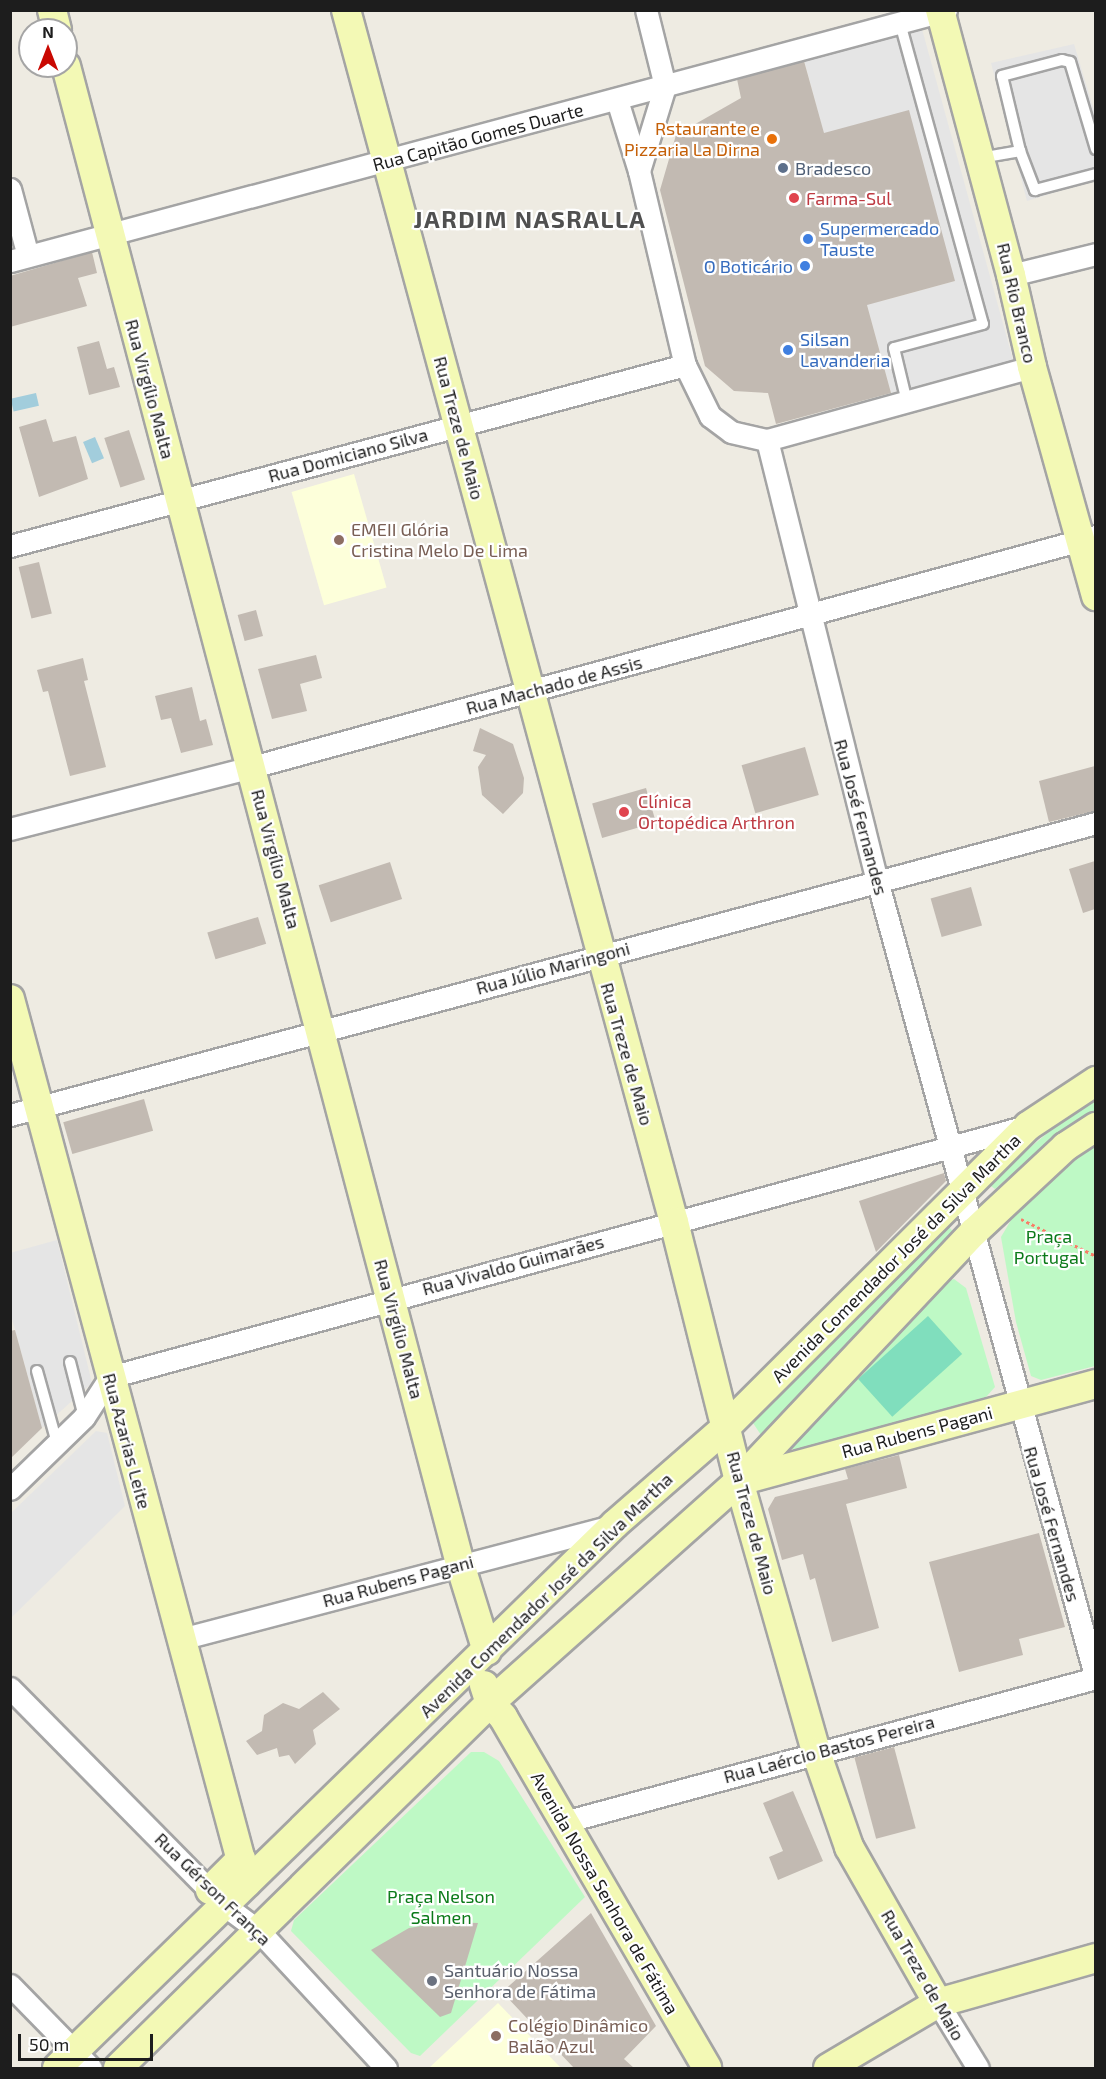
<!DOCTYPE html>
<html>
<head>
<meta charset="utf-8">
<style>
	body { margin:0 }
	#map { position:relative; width:1106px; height:2079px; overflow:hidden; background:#eeebe2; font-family:"Exo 2",sans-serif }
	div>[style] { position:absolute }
	.education>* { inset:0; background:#fdffda; transform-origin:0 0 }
	.park>* { inset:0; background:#bef9c5 }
	.pitch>* { inset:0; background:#80debd; transform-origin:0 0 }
	.parking>* { inset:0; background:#e5e5e5 }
	.water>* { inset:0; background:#a2cddc; transform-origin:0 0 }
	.building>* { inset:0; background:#c2bab2; transform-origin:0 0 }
	.path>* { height:3px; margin-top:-1.5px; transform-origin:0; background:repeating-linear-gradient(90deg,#f97d68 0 3px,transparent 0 6px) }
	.roads { filter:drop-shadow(2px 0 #a4a4a4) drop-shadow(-2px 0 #a4a4a4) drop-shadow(0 2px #a4a4a4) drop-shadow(0 -2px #a4a4a4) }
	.lane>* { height:10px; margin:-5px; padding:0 5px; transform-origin:5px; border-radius:5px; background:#fff }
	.street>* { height:21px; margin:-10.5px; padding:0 10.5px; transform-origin:10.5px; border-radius:10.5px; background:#fff }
	.secondary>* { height:28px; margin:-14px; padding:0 14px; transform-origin:14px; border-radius:14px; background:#f3f9b5 }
	.dots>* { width:16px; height:16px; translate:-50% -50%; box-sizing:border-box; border:3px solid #fff; border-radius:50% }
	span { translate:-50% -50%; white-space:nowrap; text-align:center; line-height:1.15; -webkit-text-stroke:4.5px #fff; paint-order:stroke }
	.food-label { font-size:18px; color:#c56008 }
	.right { translate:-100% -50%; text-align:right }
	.street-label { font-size:18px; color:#1d1d1d }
	.service-label { font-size:18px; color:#4e5e75 }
	.left { translate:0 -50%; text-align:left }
	.health-label { font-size:18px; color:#be3a42 }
	.shop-label { font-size:18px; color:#366cbe }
	.education-label { font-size:18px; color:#785e54 }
	.park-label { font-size:18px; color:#0b7a19 }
	.worship-label { font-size:18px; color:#5b616d }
	.district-label { font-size:24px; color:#505050; font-weight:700; letter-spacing:1.5px }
	.frame { position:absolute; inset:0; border:12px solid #1d1d1d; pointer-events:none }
	.north { position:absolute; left:18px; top:18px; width:60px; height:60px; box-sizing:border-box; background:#fff; border:2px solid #a5a5a5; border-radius:50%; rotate:0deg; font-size:16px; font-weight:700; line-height:24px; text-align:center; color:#1d1d1d }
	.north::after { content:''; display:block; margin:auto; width:21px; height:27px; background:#c90801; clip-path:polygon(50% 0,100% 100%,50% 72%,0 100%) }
	.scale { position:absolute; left:18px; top:2034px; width:135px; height:27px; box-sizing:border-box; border:3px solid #1d1d1d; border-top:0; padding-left:8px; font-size:18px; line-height:21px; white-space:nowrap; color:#1d1d1d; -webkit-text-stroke:4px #fff; paint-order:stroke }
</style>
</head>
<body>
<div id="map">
	<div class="education">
		<i style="left:354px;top:474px;width:118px;height:65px;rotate:74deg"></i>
		<i style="clip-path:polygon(498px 2003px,561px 2068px,429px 2068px)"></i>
	</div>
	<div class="park">
		<i style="clip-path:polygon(1095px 1094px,1095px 1113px,1061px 1132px,995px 1189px,987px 1183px)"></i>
		<i style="clip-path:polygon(1095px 1146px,1095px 1366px,1041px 1380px,1031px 1376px,1016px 1322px,1001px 1237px,1014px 1215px,1082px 1151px)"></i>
		<i style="clip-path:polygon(949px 1227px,956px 1235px,761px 1435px,753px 1423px,941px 1228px)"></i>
		<i style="clip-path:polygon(954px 1279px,966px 1288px,995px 1387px,986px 1397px,797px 1450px,785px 1447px,945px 1282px)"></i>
		<i style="clip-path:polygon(471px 1752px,484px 1752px,499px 1761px,585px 1897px,420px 2056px,411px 2053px,291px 1931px,294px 1920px)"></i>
	</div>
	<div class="pitch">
		<i style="left:928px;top:1316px;width:51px;height:94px;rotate:48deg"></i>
	</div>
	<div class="parking">
		<i style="clip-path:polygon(922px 29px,1013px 360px,891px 393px,862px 287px,882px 301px,955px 281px,841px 197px,804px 60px)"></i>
		<i style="clip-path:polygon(1074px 44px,1095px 114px,1095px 180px,1027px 201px,991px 63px)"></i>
		<i style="clip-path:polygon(57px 1240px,92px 1383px,42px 1428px,11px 1315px,10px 1253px)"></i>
		<i style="clip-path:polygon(96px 1431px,107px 1433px,125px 1506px,11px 1618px,11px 1513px)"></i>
	</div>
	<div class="water">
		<i style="left:36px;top:393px;width:13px;height:26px;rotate:77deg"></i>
		<i style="left:95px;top:437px;width:23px;height:13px;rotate:67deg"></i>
	</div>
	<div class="building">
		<i style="clip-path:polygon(804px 61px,824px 133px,909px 110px,955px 281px,867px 305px,891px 393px,776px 424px,768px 393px,734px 391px,705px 366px,660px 190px,676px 135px,741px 98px,737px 79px)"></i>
		<i style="clip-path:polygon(92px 252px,97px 273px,78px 278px,87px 306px,10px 327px,10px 276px)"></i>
		<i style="clip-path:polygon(99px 341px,107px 369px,114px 367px,120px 387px,89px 395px,77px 347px)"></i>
		<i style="clip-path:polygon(46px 419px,53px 442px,76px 436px,88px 479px,39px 497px,19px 427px)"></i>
		<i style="left:129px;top:430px;width:52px;height:26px;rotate:72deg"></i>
		<i style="left:39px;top:562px;width:53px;height:21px;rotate:76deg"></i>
		<i style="left:256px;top:610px;width:27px;height:19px;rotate:75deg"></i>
		<i style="clip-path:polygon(316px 655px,322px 678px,300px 684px,307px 711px,272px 719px,258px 669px)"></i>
		<i style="clip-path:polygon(83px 658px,88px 680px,84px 681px,106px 767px,70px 776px,48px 691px,43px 692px,37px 670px)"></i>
		<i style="clip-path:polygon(192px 687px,200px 721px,206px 719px,213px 745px,181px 753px,171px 718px,161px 720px,155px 696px)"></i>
		<i style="clip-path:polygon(480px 728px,513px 744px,524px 778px,523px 793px,503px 814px,482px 795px,478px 767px,486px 755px,473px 751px)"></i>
		<i style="left:805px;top:747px;width:50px;height:66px;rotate:74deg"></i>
		<i style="clip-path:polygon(1095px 766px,1095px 811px,1049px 822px,1039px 781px)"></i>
		<i style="left:646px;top:788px;width:36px;height:56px;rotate:74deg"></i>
		<i style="clip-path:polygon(1095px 861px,1095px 909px,1083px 913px,1069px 869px)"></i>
		<i style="left:390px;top:862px;width:39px;height:75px;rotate:72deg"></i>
		<i style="left:971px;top:887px;width:40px;height:42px;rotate:74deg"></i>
		<i style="left:258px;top:917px;width:28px;height:53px;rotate:73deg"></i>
		<i style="left:144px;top:1099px;width:33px;height:84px;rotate:74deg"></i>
		<i style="clip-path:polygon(944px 1173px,946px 1181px,876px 1252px,859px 1201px)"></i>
		<i style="clip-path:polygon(15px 1330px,42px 1428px,10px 1459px,10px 1331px)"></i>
		<i style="clip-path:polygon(899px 1455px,907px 1488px,846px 1504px,879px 1628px,832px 1642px,815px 1578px,810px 1580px,803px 1554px,782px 1560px,768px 1509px,775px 1497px,848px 1479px,845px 1469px)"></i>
		<i style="clip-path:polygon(1039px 1533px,1065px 1627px,1019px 1639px,1023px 1655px,959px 1672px,929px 1562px)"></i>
		<i style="clip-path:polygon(323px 1692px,340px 1709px,313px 1730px,316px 1744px,295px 1764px,289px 1755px,279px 1757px,277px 1748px,257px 1755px,246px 1741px,262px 1731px,264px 1715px,283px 1703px,299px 1709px)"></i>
		<i style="left:894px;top:1747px;width:84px;height:41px;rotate:75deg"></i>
		<i style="clip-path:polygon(793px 1791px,823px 1861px,778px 1880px,769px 1857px,783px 1851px,763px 1803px)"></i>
		<i style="clip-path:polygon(591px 1913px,656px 2026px,624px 2059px,634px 2068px,574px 2068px,502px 1992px)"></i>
		<i style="clip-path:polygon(446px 1922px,478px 1923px,451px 2013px,440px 2017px,371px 1950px,409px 1928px)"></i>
	</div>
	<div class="path">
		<i style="left:1021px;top:1219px;width:84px;rotate:26.3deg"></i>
	</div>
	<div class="roads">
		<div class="lane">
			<i style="left:900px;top:23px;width:312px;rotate:74.6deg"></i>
			<i style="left:983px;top:324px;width:92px;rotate:164.9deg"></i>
			<i style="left:894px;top:348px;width:56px;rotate:76.5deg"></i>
			<i style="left:1096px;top:149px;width:91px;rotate:-106.6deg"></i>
			<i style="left:1070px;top:62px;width:8px;rotate:-166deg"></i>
			<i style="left:1062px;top:60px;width:62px;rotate:165.1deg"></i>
			<i style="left:1002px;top:76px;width:77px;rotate:76.5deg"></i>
			<i style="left:1020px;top:151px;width:42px;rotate:69deg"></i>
			<i style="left:1035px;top:190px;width:63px;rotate:-14.7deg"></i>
			<i style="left:980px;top:158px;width:41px;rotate:-9.9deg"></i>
			<i style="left:70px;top:1362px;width:57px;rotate:75.7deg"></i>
			<i style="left:37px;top:1371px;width:75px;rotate:74.5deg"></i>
		</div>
		<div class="street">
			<i style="left:617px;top:100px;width:74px;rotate:72.8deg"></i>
			<i style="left:639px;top:171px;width:199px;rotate:76.7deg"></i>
			<i style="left:685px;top:365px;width:57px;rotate:63.9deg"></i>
			<i style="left:710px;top:416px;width:26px;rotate:37deg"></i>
			<i style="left:731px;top:432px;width:37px;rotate:13deg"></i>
			<i style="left:767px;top:440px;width:275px;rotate:-15.4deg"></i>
			<i style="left:639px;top:171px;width:89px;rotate:-73deg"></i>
			<i style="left:665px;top:86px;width:78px;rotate:-104deg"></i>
			<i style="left:10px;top:189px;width:69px;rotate:75deg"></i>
			<i style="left:10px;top:261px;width:969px;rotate:-15.01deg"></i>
			<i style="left:1011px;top:275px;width:88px;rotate:-13.9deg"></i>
			<i style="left:767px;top:440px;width:454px;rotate:76deg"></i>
			<i style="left:877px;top:880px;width:828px;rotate:74.67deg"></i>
			<i style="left:10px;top:546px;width:699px;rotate:-15.01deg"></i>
			<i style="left:10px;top:829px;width:250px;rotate:-14.4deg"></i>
			<i style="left:252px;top:767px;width:875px;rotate:-15.31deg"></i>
			<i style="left:10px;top:1115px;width:1125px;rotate:-15.05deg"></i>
			<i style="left:10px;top:1489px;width:103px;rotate:-44.2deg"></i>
			<i style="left:84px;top:1417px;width:48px;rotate:-57deg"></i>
			<i style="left:110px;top:1377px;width:951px;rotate:-15.31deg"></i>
			<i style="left:181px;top:1639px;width:449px;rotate:-14.7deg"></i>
			<i style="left:10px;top:1688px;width:305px;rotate:45.4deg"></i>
			<i style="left:224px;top:1905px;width:44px;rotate:36.6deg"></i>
			<i style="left:259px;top:1931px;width:187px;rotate:47.2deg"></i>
			<i style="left:564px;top:1822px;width:551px;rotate:-15.15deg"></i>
			<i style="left:10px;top:1985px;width:116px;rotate:45.7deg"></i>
			<i style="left:938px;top:2003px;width:76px;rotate:58.4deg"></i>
		</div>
		<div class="secondary">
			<i style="left:52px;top:10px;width:21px;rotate:76deg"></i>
			<i style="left:346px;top:10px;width:1256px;rotate:74.86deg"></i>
			<i style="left:674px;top:1222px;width:267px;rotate:75.9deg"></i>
			<i style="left:739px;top:1481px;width:282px;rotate:74.1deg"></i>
			<i style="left:816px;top:1752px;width:101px;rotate:70.8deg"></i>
			<i style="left:849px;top:1847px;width:180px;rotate:60.3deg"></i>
			<i style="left:940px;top:10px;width:274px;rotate:75deg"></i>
			<i style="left:1011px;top:275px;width:94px;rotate:77.1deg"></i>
			<i style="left:1032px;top:367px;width:238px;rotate:74.4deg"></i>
			<i style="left:66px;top:66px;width:1549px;rotate:75.26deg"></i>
			<i style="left:460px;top:1564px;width:91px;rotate:72.8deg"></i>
			<i style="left:10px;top:999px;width:915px;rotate:74.99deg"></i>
			<i style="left:739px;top:1481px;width:370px;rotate:-15.2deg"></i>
			<i style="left:484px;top:1685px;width:19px;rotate:72deg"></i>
			<i style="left:490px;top:1703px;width:19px;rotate:47deg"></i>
			<i style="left:503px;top:1717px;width:406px;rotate:59.8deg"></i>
			<i style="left:210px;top:1890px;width:44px;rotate:-45deg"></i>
			<i style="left:57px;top:2068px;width:779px;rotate:-44.27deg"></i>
			<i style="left:615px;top:1524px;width:147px;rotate:-41.1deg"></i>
			<i style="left:726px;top:1427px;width:426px;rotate:-44.9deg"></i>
			<i style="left:1028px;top:1126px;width:82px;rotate:-33.5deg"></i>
			<i style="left:118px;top:2068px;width:521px;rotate:-44.46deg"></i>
			<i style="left:490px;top:1703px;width:334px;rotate:-41.7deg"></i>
			<i style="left:739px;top:1481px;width:342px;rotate:-46.7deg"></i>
			<i style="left:974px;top:1232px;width:125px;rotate:-43deg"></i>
			<i style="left:1065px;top:1147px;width:37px;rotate:-33deg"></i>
			<i style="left:828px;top:2068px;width:128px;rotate:-30.6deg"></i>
			<i style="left:938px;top:2003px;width:164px;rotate:-15.9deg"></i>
		</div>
	</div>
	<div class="dots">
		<i style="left:772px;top:139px;background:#e8710a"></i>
		<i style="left:783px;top:168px;background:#5c6f8a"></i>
		<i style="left:794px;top:198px;background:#e0444e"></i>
		<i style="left:808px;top:239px;background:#3f7fe0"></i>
		<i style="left:805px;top:266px;background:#3f7fe0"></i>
		<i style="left:788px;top:350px;background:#3f7fe0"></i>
		<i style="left:339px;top:540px;background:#8d6e63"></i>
		<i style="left:624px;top:812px;background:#e0444e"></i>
		<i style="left:432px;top:1981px;background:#6b7280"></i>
		<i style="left:496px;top:2036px;background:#8d6e63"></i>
	</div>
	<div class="food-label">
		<span class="right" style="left:760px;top:139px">Rstaurante e<br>Pizzaria La Dirna</span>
	</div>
	<div class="street-label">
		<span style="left:478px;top:137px;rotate:-15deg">Rua Capitão Gomes Duarte</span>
		<span style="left:1017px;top:303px;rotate:77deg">Rua Rio Branco</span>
		<span style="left:150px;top:389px;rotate:75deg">Rua Virgílio Malta</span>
		<span style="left:459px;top:428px;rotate:75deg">Rua Treze de Maio</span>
		<span style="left:348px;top:455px;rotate:-15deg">Rua Domiciano Silva</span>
		<span style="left:554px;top:685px;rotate:-15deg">Rua Machado de Assis</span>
		<span style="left:861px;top:817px;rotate:75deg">Rua José Fernandes</span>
		<span style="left:276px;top:859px;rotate:75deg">Rua Virgílio Malta</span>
		<span style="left:553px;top:968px;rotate:-15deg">Rua Júlio Maringoni</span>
		<span style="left:627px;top:1054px;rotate:74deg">Rua Treze de Maio</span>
		<span style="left:896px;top:1258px;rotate:-45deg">Avenida Comendador José da Silva Martha</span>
		<span style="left:513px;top:1265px;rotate:-15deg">Rua Vivaldo Guimarães</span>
		<span style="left:399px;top:1329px;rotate:75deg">Rua Virgílio Malta</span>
		<span style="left:917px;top:1432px;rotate:-15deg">Rua Rubens Pagani</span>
		<span style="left:127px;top:1441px;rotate:75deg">Rua Azarias Leite</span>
		<span style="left:752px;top:1523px;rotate:75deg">Rua Treze de Maio</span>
		<span style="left:1052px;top:1524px;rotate:74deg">Rua José Fernandes</span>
		<span style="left:398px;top:1581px;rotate:-15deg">Rua Rubens Pagani</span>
		<span style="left:546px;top:1595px;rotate:-44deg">Avenida Comendador José da Silva Martha</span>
		<span style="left:829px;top:1749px;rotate:-15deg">Rua Laércio Bastos Pereira</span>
		<span style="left:213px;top:1889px;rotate:44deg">Rua Gérson França</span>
		<span style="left:605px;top:1893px;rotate:60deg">Avenida Nossa Senhora de Fátima</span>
		<span style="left:923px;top:1975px;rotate:60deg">Rua Treze de Maio</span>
	</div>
	<div class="service-label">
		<span class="left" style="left:795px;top:168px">Bradesco</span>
	</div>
	<div class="health-label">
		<span class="left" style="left:806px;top:198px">Farma-Sul</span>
		<span class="left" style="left:638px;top:812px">Clínica<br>Ortopédica Arthron</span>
	</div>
	<div class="shop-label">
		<span class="left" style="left:820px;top:239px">Supermercado<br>Tauste</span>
		<span class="right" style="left:793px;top:266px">O Boticário</span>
		<span class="left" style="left:800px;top:350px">Silsan<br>Lavanderia</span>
	</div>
	<div class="education-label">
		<span class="left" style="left:351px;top:540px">EMEII Glória<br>Cristina Melo De Lima</span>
		<span class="left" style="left:508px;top:2036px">Colégio Dinâmico<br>Balão Azul</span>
	</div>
	<div class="park-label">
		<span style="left:1049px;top:1247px">Praça<br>Portugal</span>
		<span style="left:441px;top:1907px">Praça Nelson<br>Salmen</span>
	</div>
	<div class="worship-label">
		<span class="left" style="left:444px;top:1981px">Santuário Nossa<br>Senhora de Fátima</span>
	</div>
	<div class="district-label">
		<span style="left:530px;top:219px">JARDIM NASRALLA</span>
	</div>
	<div class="frame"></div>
	<div class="north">N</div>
	<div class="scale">50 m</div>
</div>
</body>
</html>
